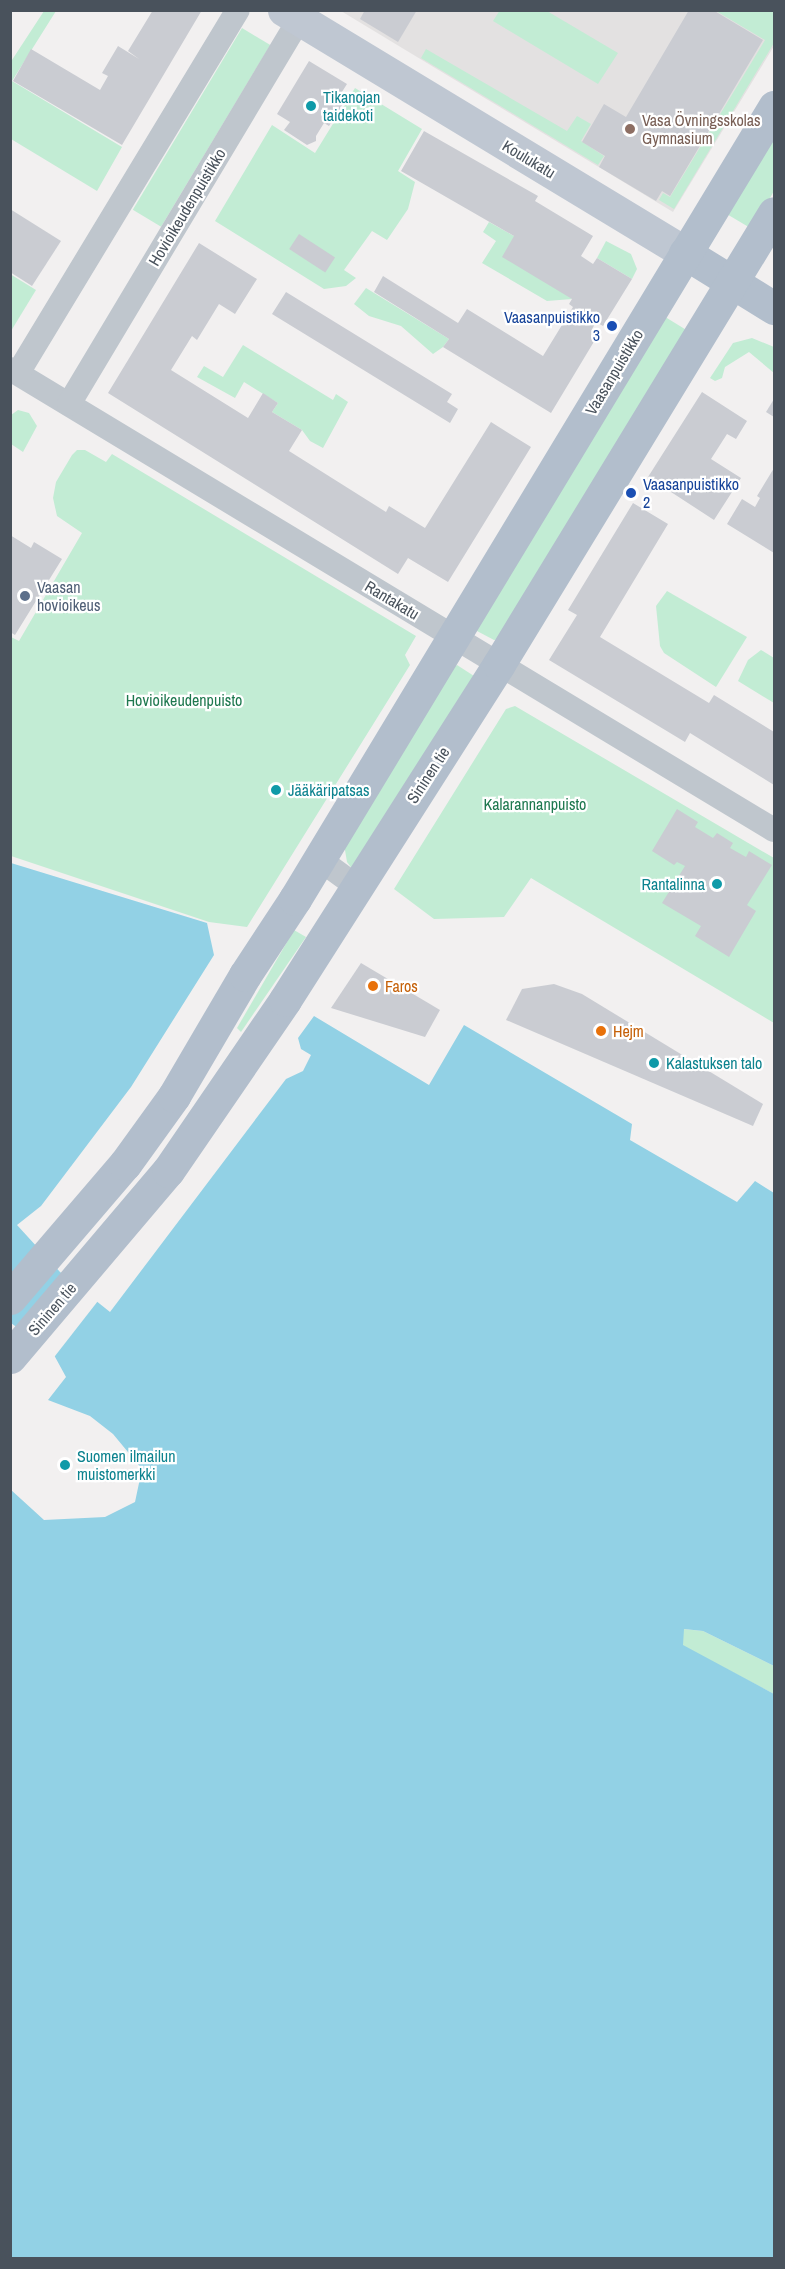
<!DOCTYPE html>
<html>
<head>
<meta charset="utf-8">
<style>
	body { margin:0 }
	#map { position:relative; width:785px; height:2269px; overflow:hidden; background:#f2f0f0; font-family:"Archivo Narrow",sans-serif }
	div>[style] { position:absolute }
	.education>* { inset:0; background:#e3e1e1 }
	.green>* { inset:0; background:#c2ecd4; transform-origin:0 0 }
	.water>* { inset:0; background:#92d1e5 }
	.pier>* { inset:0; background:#f2f0f0; transform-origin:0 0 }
	.building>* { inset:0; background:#caccd2; transform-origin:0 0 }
	.street>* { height:24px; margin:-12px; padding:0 12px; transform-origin:12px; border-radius:12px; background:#bfc6cd }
	.secondary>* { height:33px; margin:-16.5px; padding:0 16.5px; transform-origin:16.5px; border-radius:16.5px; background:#bfc7d2 }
	.primary>* { height:33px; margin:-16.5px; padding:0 16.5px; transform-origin:16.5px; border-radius:16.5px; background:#b2becc }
	.dots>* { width:16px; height:16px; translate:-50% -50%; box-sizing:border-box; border:3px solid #fff; border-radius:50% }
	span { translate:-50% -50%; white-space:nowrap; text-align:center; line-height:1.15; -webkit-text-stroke:4.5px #fff; paint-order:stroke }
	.culture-label { font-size:16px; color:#0d838f }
	.left { translate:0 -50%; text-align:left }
	.right { translate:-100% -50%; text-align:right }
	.education-label { font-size:16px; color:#785e54 }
	.street-label { font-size:16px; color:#49525c }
	.transit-label { font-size:16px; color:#164399 }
	.service-label { font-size:16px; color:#4e5e75 }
	.park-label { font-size:16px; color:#1e784f }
	.food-label { font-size:16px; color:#c56008 }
	.frame { position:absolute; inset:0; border:12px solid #49525c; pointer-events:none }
</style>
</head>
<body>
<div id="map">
	<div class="education">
		<i style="clip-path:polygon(341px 11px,774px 11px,774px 46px,673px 212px)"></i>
	</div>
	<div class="green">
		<i style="clip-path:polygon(500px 10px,547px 11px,618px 53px,598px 84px,493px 21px)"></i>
		<i style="clip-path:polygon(44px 11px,56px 11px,12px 81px,122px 147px,97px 191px,11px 139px,10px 63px)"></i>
		<i style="clip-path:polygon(716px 11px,774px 11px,774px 43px,674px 209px,659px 200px,663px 193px,670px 197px,765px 40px)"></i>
		<i style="left:242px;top:28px;width:33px;height:212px;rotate:31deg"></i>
		<i style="clip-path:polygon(426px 49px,567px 131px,577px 116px,591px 124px,581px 141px,604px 156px,598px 165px,421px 58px)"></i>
		<i style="clip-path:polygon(355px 88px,422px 129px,398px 171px,415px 182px,408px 209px,387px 240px,372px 231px,344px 270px,356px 278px,346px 286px,324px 289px,215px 221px,272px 125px,315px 153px)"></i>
		<i style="clip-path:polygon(774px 131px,774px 191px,752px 229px,725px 213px)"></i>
		<i style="clip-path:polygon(489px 222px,514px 236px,572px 299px,547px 301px,482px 263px,496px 241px,483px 232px)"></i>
		<i style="clip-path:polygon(606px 241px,631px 254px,637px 269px,632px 279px,597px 258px)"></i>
		<i style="clip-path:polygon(10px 274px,36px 290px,11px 331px,10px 331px)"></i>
		<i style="clip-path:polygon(366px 288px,449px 339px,443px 347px,433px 354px,401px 326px,369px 316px,354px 304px)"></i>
		<i style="clip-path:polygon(662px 315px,688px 331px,501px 639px,494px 640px,477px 631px,476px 623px)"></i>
		<i style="clip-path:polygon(752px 338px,774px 347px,774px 373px,749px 352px,725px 367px,722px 378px,715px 381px,710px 378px,733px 343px)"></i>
		<i style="clip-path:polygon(243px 345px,333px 400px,336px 394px,348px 402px,323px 448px,310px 441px,302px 430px,272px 412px,278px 403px,244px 382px,235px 398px,197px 377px,204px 366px,223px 377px)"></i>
		<i style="clip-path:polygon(18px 410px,29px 413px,37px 426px,23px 452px,11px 444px,11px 415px)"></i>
		<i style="clip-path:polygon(77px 450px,85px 450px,106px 462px,112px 454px,416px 636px,405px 655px,410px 665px,247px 927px,209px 922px,11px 856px,11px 637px,19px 641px,82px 533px,57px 516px,53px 498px,56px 482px,72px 455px)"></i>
		<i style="clip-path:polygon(667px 591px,747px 637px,716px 687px,664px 653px,660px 646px,656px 606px)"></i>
		<i style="clip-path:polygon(761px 650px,774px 658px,774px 703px,738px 681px,748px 660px)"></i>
		<i style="clip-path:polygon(457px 665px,474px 676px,353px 870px,347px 862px,344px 844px,450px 670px)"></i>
		<i style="clip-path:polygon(515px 706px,774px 858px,774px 1023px,531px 878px,504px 917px,434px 919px,394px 889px,506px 709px)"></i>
		<i style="clip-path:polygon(294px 930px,306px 937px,241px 1032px,237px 1028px)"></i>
		<i style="clip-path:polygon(683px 1629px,703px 1631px,774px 1666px,774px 1694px,683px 1646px)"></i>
	</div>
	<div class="water">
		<i style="clip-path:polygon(11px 863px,207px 923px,214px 955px,131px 1087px,41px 1206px,17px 1225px,60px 1272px,110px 1312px,286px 1079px,303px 1071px,311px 1055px,301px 1049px,298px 1038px,314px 1016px,429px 1085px,464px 1025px,632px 1124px,630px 1140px,737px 1202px,755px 1181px,774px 1193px,774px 1666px,703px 1631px,684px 1629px,683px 1645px,774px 1694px,774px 2258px,11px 2258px,10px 1489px,44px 1520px,105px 1517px,135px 1502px,142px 1469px,113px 1434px,90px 1416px,48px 1400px,66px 1377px,54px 1355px,11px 1323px)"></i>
	</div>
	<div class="pier">
		<i style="left:67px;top:1274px;width:41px;height:77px;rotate:38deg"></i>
	</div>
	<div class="building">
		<i style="clip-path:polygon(153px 10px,202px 10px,122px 145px,13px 81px,31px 49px,100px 90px,108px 76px,102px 73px,118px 46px,139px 59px,128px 51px)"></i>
		<i style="clip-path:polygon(365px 10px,417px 10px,398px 42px,360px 19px)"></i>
		<i style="clip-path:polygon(689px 10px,713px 10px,763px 40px,670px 196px,662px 191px,656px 201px,599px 167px,605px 156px,582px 142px,604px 104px,626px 117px)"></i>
		<i style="clip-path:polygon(309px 61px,347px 84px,340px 95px,346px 99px,329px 126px,324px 123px,316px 136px,316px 141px,307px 145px,284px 130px,290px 122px,277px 114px)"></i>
		<i style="clip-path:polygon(424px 131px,538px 196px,535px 201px,593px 236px,581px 256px,593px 264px,597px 258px,632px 279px,603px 326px,596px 322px,591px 331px,598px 335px,551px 413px,443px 347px,449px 339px,374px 292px,383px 276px,458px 323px,467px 309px,543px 356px,573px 307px,569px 304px,572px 299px,502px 257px,514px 236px,401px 171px)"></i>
		<i style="clip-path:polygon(10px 209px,61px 241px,32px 286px,10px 272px)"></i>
		<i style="left:299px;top:234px;width:43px;height:18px;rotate:33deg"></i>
		<i style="clip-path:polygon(199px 243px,257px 279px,235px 314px,219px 304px,197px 340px,192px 336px,171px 370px,248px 418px,263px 393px,278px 403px,272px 412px,302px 430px,289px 451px,386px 512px,389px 506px,425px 528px,491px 422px,531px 447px,448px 582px,408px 558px,398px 574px,108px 393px)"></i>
		<i style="clip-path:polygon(286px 292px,452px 394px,447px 402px,458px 409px,450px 423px,272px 314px)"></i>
		<i style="clip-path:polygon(702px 392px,747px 421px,736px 439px,727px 434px,711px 459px,741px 478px,714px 520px,648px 477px)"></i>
		<i style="clip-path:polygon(774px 399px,774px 417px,766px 412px)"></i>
		<i style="clip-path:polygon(774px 468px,774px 553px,727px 524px,742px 499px,755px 507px,760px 498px,757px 496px)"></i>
		<i style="clip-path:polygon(633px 503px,668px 524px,600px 637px,709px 703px,714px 695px,774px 732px,774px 785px,690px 733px,685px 742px,549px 660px,577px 615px,568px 610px)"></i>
		<i style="clip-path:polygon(10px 535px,31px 548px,34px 542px,62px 559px,15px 635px,10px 632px)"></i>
		<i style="clip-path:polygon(677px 809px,698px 822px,695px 827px,713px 838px,717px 833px,733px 843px,730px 848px,746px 857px,749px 851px,772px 865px,747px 905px,756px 911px,729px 957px,695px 936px,701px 926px,662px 903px,685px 866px,677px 862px,674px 865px,652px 851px)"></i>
		<i style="clip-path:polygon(361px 963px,440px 1010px,425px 1037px,331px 1008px)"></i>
		<i style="clip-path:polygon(554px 984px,582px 994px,763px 1104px,753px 1126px,506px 1020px,522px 989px)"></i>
	</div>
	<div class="street">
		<i style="left:10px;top:369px;width:892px;rotate:31.11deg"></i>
		<i style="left:18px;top:373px;width:424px;rotate:-58.8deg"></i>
		<i style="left:69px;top:404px;width:448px;rotate:-59.1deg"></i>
		<i style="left:319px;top:859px;width:46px;rotate:36.1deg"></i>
	</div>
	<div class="secondary">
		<i style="left:284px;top:10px;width:469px;rotate:31.2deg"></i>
	</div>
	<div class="primary">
		<i style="left:685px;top:253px;width:105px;rotate:31.7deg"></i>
		<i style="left:10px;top:1298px;width:177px;rotate:-49.4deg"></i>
		<i style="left:125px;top:1164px;width:84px;rotate:-54.2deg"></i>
		<i style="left:174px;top:1096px;width:140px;rotate:-59.6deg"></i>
		<i style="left:245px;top:975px;width:91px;rotate:-56.7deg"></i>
		<i style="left:295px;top:899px;width:926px;rotate:-58.83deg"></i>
		<i style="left:10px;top:1357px;width:244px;rotate:-49.7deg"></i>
		<i style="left:168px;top:1171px;width:207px;rotate:-55.6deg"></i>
		<i style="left:285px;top:1000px;width:398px;rotate:-57.5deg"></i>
		<i style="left:499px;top:664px;width:528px;rotate:-58.63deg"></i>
	</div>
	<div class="dots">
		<i style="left:311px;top:106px;background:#0f9aa8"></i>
		<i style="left:630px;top:129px;background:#8d6e63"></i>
		<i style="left:612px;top:326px;background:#1a4fb4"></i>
		<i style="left:631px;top:493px;background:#1a4fb4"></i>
		<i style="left:25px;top:596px;background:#5c6f8a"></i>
		<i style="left:276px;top:790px;background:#0f9aa8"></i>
		<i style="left:717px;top:884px;background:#0f9aa8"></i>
		<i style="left:373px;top:986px;background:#e8710a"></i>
		<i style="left:601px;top:1031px;background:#e8710a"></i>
		<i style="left:654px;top:1063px;background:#0f9aa8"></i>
		<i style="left:65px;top:1465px;background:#0f9aa8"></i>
	</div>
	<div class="culture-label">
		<span class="left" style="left:323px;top:106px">Tikanojan<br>taidekoti</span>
		<span class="left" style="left:288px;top:790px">Jääkäripatsas</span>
		<span class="right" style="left:705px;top:884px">Rantalinna</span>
		<span class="left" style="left:666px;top:1063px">Kalastuksen talo</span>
		<span class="left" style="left:77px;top:1465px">Suomen ilmailun<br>muistomerkki</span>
	</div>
	<div class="education-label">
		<span class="left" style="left:642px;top:129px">Vasa Övningsskolas<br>Gymnasium</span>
	</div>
	<div class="street-label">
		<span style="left:529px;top:159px;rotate:31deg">Koulukatu</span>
		<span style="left:187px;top:207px;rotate:-59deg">Hovioikeudenpuistikko</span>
		<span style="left:614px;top:372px;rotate:-59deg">Vaasanpuistikko</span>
		<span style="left:392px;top:600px;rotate:31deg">Rantakatu</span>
		<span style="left:428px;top:775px;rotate:-57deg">Sininen tie</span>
		<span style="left:52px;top:1309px;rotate:-49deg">Sininen tie</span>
	</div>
	<div class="transit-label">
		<span class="right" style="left:600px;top:326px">Vaasanpuistikko<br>3</span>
		<span class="left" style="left:643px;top:493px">Vaasanpuistikko<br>2</span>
	</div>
	<div class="service-label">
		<span class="left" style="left:37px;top:596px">Vaasan<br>hovioikeus</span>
	</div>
	<div class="park-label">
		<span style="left:184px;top:700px">Hovioikeudenpuisto</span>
		<span style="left:535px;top:804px">Kalarannanpuisto</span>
	</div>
	<div class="food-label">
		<span class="left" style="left:385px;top:986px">Faros</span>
		<span class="left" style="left:613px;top:1031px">Hejm</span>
	</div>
	<div class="frame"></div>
</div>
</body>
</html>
